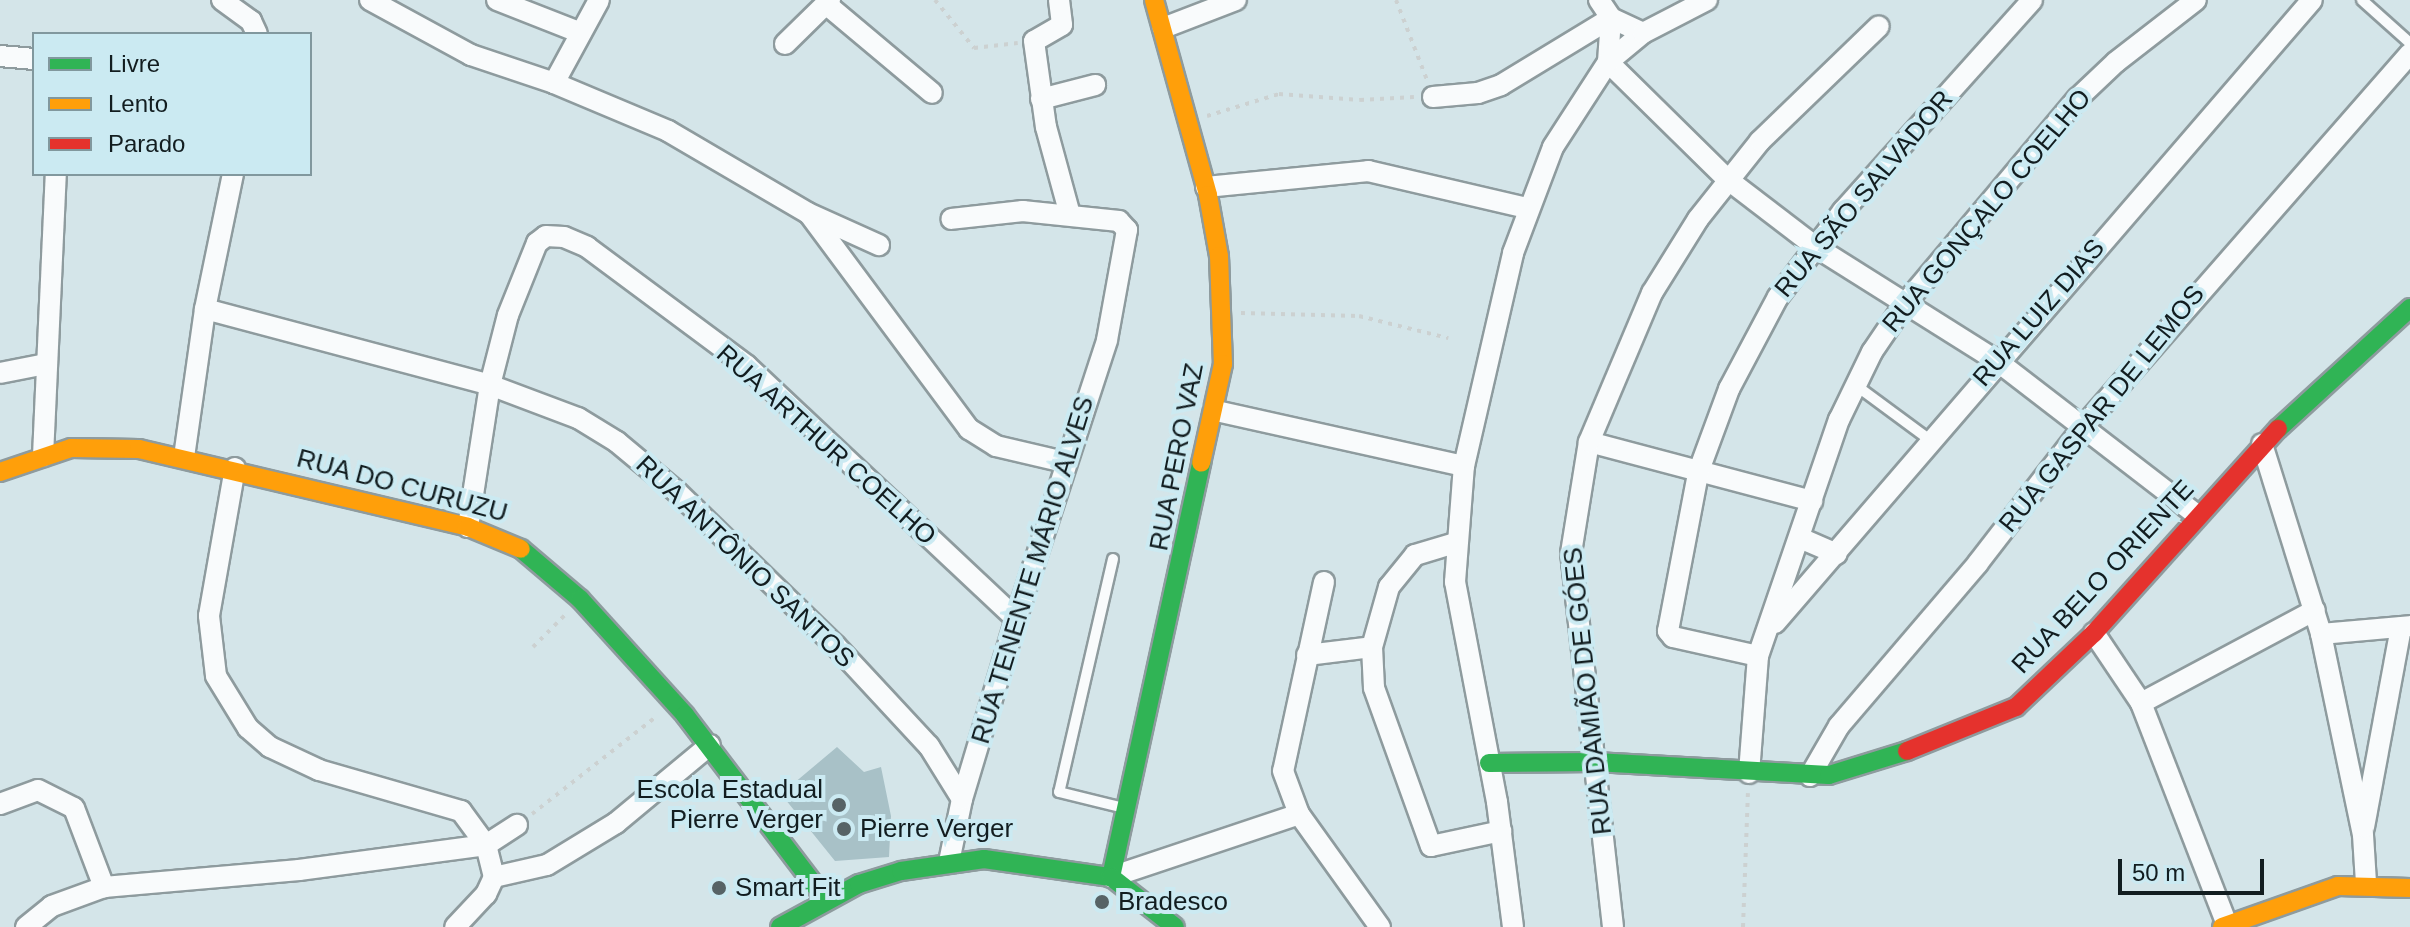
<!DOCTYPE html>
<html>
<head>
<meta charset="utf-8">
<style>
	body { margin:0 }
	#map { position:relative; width:2410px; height:927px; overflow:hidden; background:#d4e5e9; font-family:Helvetica,sans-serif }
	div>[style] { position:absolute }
	.building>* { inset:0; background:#a8c1c7 }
	.path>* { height:4px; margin-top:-2px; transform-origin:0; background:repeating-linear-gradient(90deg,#ccd1d1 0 4px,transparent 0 10px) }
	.roads { filter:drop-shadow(2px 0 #8e9b9e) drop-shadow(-2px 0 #8e9b9e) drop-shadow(0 2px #8e9b9e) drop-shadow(0 -2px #8e9b9e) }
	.lane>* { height:10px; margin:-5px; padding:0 5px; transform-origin:5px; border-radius:5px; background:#f9fbfc }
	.street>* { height:20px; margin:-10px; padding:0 10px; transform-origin:10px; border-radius:10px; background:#f9fbfc }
	.fast>* { height:18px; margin:-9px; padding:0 9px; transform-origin:9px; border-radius:9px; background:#30b455 }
	.slow>* { height:18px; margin:-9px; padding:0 9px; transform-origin:9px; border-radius:9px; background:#ff9f0a }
	.jam>* { height:18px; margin:-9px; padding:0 9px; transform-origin:9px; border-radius:9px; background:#e5322d }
	.dots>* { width:22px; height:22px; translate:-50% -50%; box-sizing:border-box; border:4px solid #cbeaf2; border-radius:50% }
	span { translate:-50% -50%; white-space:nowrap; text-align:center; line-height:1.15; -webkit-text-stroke:8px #cbeaf2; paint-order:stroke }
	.street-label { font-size:26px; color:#121d20 }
	.poi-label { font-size:26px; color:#121d20 }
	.right { translate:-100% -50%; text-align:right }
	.left { translate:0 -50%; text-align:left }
	.legend { position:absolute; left:32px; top:32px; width:280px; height:144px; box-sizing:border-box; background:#cbeaf2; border:2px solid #81989e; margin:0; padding:10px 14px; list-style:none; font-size:24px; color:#121d20 }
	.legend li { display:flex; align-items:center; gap:16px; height:40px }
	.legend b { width:40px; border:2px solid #81989e }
	.scale { position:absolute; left:2118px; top:859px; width:146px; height:36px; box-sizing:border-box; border:4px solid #121d20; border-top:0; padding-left:10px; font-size:24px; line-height:28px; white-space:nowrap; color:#121d20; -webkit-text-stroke:6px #cbeaf2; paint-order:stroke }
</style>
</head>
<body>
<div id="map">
	<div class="building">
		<i style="clip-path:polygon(837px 747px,864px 772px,881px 767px,891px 816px,889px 857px,835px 861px,781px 794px)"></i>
	</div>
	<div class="path">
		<i style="left:935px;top:0;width:62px;rotate:50.9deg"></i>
		<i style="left:974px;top:48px;width:44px;rotate:-6.5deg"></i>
		<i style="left:1396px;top:0;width:86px;rotate:68.8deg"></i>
		<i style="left:1207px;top:116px;width:75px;rotate:-17deg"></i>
		<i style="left:1279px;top:94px;width:81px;rotate:4.2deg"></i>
		<i style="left:1360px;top:100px;width:54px;rotate:-3.2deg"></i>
		<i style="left:1241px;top:313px;width:118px;rotate:1.5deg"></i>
		<i style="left:1359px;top:316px;width:92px;rotate:13.9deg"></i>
		<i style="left:533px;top:647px;width:45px;rotate:-45deg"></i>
		<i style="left:532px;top:814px;width:159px;rotate:-38.1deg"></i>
		<i style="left:1743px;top:927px;width:134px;rotate:-87.9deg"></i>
	</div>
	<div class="roads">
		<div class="lane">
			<i style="left:2362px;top:0;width:64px;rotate:41.9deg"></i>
			<i style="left:1854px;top:384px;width:94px;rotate:36.4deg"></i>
			<i style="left:1113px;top:559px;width:239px;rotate:103deg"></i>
			<i style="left:1059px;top:792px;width:67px;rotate:13.8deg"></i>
		</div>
		<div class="street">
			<i style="left:222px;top:0;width:36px;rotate:36deg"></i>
			<i style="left:251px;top:21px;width:14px;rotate:65deg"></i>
			<i style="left:370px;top:0;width:115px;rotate:28.6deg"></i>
			<i style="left:471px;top:55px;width:88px;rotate:18.6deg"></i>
			<i style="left:554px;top:83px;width:124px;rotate:22.8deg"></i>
			<i style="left:668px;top:131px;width:162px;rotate:30.4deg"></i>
			<i style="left:808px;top:213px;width:78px;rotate:24.3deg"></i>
			<i style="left:497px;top:0;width:90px;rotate:21.4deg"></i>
			<i style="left:1059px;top:0;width:25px;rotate:83deg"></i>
			<i style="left:1062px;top:25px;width:32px;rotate:150deg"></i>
			<i style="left:1034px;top:41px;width:87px;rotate:82.1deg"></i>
			<i style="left:1046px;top:127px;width:91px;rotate:74.7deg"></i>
			<i style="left:1599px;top:0;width:22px;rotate:56deg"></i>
			<i style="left:1611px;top:18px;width:35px;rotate:25deg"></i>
			<i style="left:826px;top:4px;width:138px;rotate:40deg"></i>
			<i style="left:1611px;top:18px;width:44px;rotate:93.9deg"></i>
			<i style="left:1608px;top:62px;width:167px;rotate:44.5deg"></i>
			<i style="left:1727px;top:179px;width:112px;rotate:37.4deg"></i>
			<i style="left:1816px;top:247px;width:214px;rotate:32.2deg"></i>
			<i style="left:1997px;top:361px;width:252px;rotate:37.6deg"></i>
			<i style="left:1163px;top:28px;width:78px;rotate:-21deg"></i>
			<i style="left:785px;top:44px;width:63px;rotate:-44.4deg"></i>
			<i style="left:0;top:56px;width:34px;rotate:5deg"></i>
			<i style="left:554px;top:83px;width:94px;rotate:-61.5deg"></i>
			<i style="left:1433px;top:97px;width:45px;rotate:-5.1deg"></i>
			<i style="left:1478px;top:93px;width:24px;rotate:-19deg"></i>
			<i style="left:1501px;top:85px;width:129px;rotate:-31.3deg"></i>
			<i style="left:1041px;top:99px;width:56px;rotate:-14.5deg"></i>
			<i style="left:1206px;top:187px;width:163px;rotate:-5.6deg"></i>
			<i style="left:1368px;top:171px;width:163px;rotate:13.1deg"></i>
			<i style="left:810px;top:215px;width:267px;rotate:53.4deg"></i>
			<i style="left:969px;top:429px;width:32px;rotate:32deg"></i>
			<i style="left:996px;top:446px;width:70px;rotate:13.2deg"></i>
			<i style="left:205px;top:309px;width:295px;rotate:14.9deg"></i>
			<i style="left:490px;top:385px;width:94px;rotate:20.6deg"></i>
			<i style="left:578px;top:418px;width:46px;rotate:31.6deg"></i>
			<i style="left:617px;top:442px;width:78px;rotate:39.8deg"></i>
			<i style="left:677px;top:492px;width:220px;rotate:44.1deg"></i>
			<i style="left:835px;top:645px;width:138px;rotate:47.1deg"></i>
			<i style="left:929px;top:746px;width:62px;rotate:58.1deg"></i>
			<i style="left:0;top:373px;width:47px;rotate:-11.1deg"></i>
			<i style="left:1216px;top:411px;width:254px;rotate:12.5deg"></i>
			<i style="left:1589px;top:442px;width:231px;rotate:14.8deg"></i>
			<i style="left:2262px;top:444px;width:199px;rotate:72.7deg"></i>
			<i style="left:2321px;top:634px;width:205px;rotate:78.2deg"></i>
			<i style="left:2363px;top:835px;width:48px;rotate:86.4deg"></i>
			<i style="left:43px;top:456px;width:282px;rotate:-87.4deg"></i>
			<i style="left:184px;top:457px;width:149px;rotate:-81.9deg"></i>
			<i style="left:205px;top:309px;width:138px;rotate:-78.3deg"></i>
			<i style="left:235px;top:468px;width:150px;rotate:100deg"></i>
			<i style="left:209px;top:616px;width:60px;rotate:83.3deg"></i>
			<i style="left:216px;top:676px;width:61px;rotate:58.4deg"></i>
			<i style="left:248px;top:728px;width:29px;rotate:41deg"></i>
			<i style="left:270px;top:747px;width:54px;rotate:25.1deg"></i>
			<i style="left:319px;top:770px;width:148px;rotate:16.1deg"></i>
			<i style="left:461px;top:811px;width:42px;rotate:53.7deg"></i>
			<i style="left:486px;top:845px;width:33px;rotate:76deg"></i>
			<i style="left:494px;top:877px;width:19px;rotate:115deg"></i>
			<i style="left:486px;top:894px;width:45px;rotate:133.2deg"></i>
			<i style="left:468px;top:527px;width:144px;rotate:-81.2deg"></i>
			<i style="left:490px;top:385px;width:72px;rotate:-75.6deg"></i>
			<i style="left:508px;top:315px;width:78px;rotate:-68.1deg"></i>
			<i style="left:537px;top:243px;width:11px;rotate:-38deg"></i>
			<i style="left:546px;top:236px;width:18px;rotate:3deg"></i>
			<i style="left:564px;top:237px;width:25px;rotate:23deg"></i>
			<i style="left:587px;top:247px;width:199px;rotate:36.6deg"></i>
			<i style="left:747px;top:366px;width:369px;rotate:43.2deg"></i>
			<i style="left:1800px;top:538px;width:40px;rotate:23.4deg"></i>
			<i style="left:1455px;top:543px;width:42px;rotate:163.3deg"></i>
			<i style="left:1415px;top:555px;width:41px;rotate:129.1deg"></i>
			<i style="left:1389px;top:587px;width:62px;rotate:105.8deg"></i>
			<i style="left:1372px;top:647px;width:41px;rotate:87.2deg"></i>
			<i style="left:1374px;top:688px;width:168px;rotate:70.2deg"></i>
			<i style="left:1431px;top:846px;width:72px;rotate:-12.1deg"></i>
			<i style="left:1324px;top:582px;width:193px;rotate:102.2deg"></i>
			<i style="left:1283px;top:771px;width:46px;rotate:69.6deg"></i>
			<i style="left:1299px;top:814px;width:139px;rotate:54.4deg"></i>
			<i style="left:1775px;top:623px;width:822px;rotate:-49.24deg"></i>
			<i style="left:2094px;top:633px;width:84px;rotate:56.1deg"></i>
			<i style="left:2141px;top:703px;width:238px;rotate:68.8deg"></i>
			<i style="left:2321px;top:634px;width:89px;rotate:-5.1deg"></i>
			<i style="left:1307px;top:655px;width:65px;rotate:-7deg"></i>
			<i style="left:1758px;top:656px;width:87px;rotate:-167.4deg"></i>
			<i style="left:1673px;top:637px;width:8px;rotate:-130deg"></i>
			<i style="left:1668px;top:631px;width:161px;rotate:-79.2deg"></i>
			<i style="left:1698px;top:473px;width:90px;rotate:-69.7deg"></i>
			<i style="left:1729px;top:389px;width:104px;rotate:-62deg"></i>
			<i style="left:1778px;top:297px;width:108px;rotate:-52.9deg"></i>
			<i style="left:1843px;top:211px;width:283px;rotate:-48.1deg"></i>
			<i style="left:2141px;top:703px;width:197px;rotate:-28.1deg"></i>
			<i style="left:1749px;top:773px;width:117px;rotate:-85.6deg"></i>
			<i style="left:1758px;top:656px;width:250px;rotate:-71.1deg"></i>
			<i style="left:1839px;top:420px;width:76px;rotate:-64.1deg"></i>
			<i style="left:1872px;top:352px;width:57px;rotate:-55.8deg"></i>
			<i style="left:1904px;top:305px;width:270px;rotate:-50deg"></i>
			<i style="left:2078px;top:98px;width:52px;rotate:-43.5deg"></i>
			<i style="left:2116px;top:62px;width:101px;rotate:-37.8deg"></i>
			<i style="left:1810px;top:776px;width:58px;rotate:-59.9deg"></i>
			<i style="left:1839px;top:726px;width:214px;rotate:-49.5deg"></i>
			<i style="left:1978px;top:563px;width:172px;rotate:-52.3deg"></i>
			<i style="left:2083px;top:427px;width:496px;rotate:-48.8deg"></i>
			<i style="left:0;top:804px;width:40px;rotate:-20.2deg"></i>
			<i style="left:38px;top:790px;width:40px;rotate:26.6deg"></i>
			<i style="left:74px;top:808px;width:85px;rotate:69.2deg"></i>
			<i style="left:2364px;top:827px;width:203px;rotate:-79.5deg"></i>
			<i style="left:949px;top:862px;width:64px;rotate:-78.3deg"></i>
			<i style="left:962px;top:799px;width:188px;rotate:-73.3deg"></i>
			<i style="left:1016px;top:619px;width:293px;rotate:-71.9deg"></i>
			<i style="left:1107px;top:340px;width:112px;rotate:-79.7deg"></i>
			<i style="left:1127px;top:230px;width:12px;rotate:-132deg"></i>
			<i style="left:1119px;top:221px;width:97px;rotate:-174.1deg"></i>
			<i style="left:1023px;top:211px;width:72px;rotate:173.7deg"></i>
			<i style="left:494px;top:877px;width:54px;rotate:-12.8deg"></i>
			<i style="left:547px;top:865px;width:81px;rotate:-31.3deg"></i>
			<i style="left:616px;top:823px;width:122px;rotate:-39.7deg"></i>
			<i style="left:1111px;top:877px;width:198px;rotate:-18.5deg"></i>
			<i style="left:26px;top:927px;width:33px;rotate:-39deg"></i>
			<i style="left:52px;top:906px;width:55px;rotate:-20.1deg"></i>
			<i style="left:104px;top:887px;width:196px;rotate:-5deg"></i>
			<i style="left:299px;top:870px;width:189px;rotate:-7.6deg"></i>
			<i style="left:486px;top:845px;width:37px;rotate:-33deg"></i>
			<i style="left:1513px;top:927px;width:126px;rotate:-97.3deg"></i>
			<i style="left:1497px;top:802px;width:224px;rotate:-100.8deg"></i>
			<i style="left:1455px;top:582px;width:116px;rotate:-85.6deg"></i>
			<i style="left:1464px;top:466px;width:219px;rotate:-77deg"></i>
			<i style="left:1513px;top:253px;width:113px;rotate:-69.3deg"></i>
			<i style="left:1553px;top:147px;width:101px;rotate:-57.1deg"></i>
			<i style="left:1608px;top:62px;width:45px;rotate:-39.6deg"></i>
			<i style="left:1643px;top:33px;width:72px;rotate:-27.3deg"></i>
			<i style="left:1613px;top:927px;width:376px;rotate:-96.4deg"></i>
			<i style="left:1571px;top:553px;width:112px;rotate:-80.8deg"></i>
			<i style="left:1589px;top:442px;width:162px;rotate:-67.1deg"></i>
			<i style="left:1652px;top:293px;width:87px;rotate:-58.1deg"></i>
			<i style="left:1698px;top:219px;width:100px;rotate:-51.5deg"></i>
			<i style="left:1760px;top:141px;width:165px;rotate:-44deg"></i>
		</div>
		<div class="fast">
			<i style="left:2278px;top:429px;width:179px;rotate:-42.5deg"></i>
			<i style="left:521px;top:549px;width:77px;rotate:40.3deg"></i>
			<i style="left:580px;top:599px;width:156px;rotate:47.8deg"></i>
			<i style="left:685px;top:715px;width:233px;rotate:52.7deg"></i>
			<i style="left:1489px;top:763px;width:106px;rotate:-0.5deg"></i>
			<i style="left:1595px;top:762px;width:234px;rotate:3.2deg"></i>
			<i style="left:1829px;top:775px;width:82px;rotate:-17.1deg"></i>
			<i style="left:1111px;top:877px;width:424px;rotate:-77.7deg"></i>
			<i style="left:780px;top:927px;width:90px;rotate:-28.6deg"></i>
			<i style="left:859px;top:884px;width:44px;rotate:-17.2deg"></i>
			<i style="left:901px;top:871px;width:84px;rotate:-8.2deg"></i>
			<i style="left:984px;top:859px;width:128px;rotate:8.1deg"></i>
			<i style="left:1111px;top:877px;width:81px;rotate:38deg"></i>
		</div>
		<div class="slow">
			<i style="left:1154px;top:0;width:202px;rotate:74.5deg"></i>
			<i style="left:1208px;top:195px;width:62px;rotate:79.8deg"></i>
			<i style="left:1219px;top:256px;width:108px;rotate:87.9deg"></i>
			<i style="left:1223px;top:364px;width:101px;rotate:102.5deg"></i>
			<i style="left:0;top:472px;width:75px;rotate:-18.7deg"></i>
			<i style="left:71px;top:448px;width:68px;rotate:0.8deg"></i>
			<i style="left:139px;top:449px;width:338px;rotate:13.3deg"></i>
			<i style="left:468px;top:527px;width:57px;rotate:22.5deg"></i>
			<i style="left:2222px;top:927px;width:123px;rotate:-19.5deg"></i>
			<i style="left:2338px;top:886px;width:72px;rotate:1.6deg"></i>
		</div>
		<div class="jam">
			<i style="left:1907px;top:751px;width:118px;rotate:-22deg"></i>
			<i style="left:2016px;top:707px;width:108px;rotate:-43.5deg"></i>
			<i style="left:2094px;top:633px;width:275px;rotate:-48deg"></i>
		</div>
	</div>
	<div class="dots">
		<i style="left:839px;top:805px;background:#566366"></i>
		<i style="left:844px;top:829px;background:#566366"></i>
		<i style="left:719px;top:888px;background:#566366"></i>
		<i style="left:1102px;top:902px;background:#566366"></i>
	</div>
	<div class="street-label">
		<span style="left:1864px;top:194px;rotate:-50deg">RUA SÃO SALVADOR</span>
		<span style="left:1987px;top:211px;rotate:-50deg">RUA GONÇALO COELHO</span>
		<span style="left:2039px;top:313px;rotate:-49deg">RUA LUIZ DIAS</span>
		<span style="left:2102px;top:409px;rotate:-51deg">RUA GASPAR DE LEMOS</span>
		<span style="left:826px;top:445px;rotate:42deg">RUA ARTHUR COELHO</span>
		<span style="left:1177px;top:457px;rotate:-79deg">RUA PERO VAZ</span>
		<span style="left:402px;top:486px;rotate:15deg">RUA DO CURUZU</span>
		<span style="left:745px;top:562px;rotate:44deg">RUA ANTÔNIO SANTOS</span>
		<span style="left:1033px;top:570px;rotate:-73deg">RUA TENENTE MÁRIO ALVES</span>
		<span style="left:2103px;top:577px;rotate:-47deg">RUA BELO ORIENTE</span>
		<span style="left:1588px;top:691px;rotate:-96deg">RUA DAMIÃO DE GÓES</span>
	</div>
	<div class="poi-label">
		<span class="right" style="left:823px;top:805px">Escola Estadual<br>Pierre Verger</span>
		<span class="left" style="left:860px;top:829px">Pierre Verger</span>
		<span class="left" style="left:735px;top:888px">Smart Fit</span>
		<span class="left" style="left:1118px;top:902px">Bradesco</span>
	</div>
	<ul class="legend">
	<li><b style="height:10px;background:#30b455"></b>Livre</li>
	<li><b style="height:10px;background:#ff9f0a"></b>Lento</li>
	<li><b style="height:10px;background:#e5322d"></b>Parado</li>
	</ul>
	<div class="scale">50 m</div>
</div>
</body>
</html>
